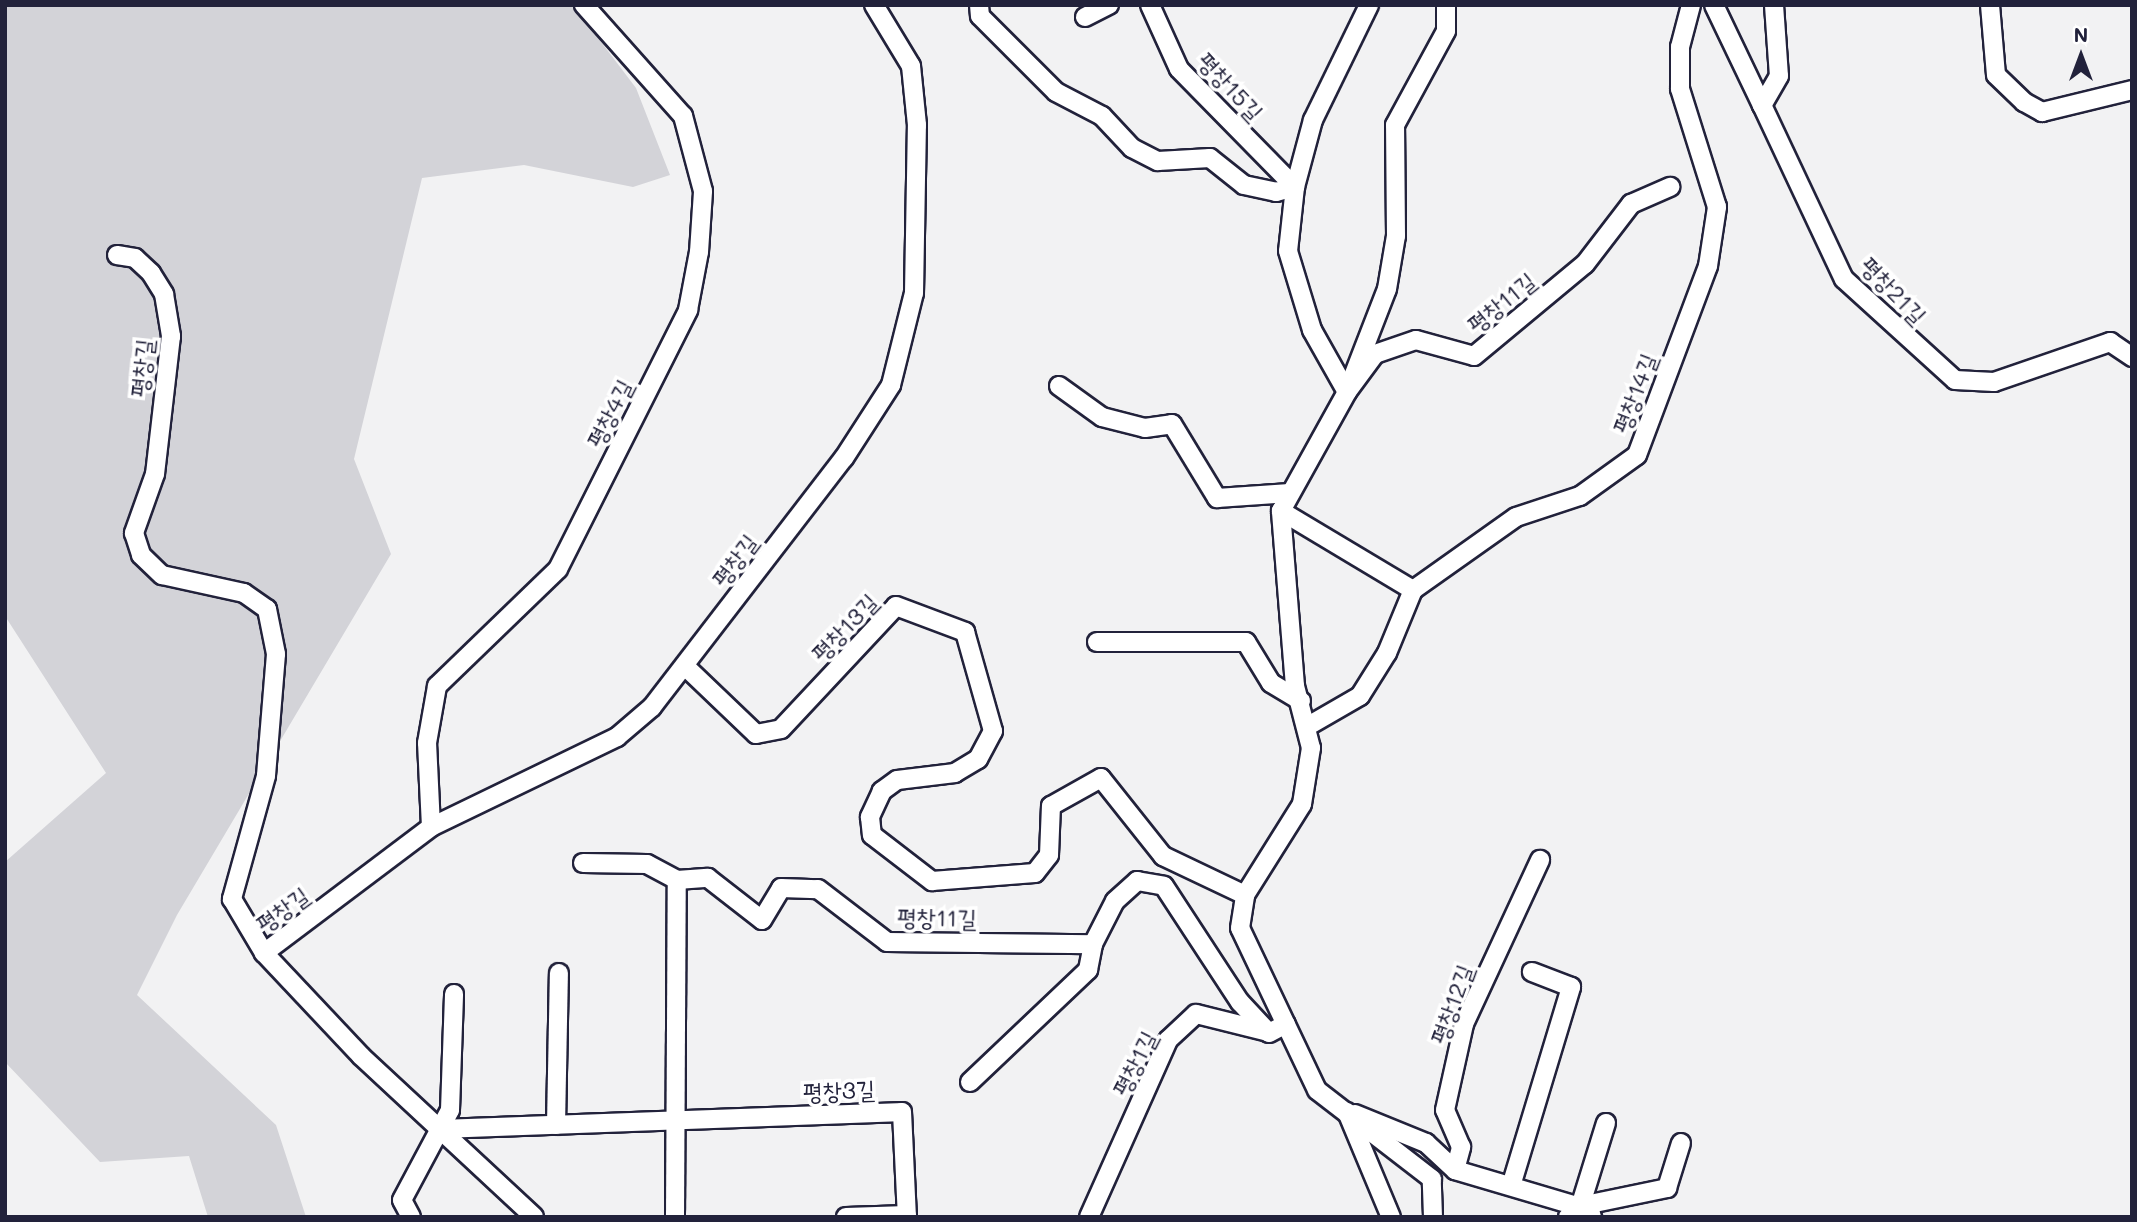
<!DOCTYPE html>
<html>
<head>
<meta charset="utf-8">
<style>
	body { margin:0 }
	#map { position:relative; width:2137px; height:1222px; overflow:hidden; background:#f2f2f3; font-family:Mali,"Poor Story",sans-serif }
	div>[style] { position:absolute }
	.green>* { inset:0; background:#d3d3d8 }
	.roads { filter:drop-shadow(2px 0 #22223b) drop-shadow(-2px 0 #22223b) drop-shadow(0 2px #22223b) drop-shadow(0 -2px #22223b) }
	.street>* { height:18px; margin:-9px; padding:0 9px; transform-origin:9px; border-radius:9px; background:#fff }
	span { translate:-50% -50%; white-space:nowrap; text-align:center; line-height:1.15; -webkit-text-stroke:7px #fff; paint-order:stroke }
	.street-label { font-size:24px; color:#22223b }
	.frame { position:absolute; inset:0; border:7px solid #22223b; pointer-events:none }
	.north { position:absolute; left:2046px; top:21px; width:70px; height:70px; -webkit-text-stroke:5px #fff; paint-order:stroke; rotate:0deg; font-size:19px; font-weight:700; line-height:28px; text-align:center; color:#22223b }
	.north::after { content:''; display:block; margin:auto; width:24px; height:32px; background:#22223b; clip-path:polygon(50% 0,100% 100%,50% 72%,0 100%) }
</style>
</head>
<body>
<div id="map">
	<div class="green">
		<i style="clip-path:polygon(5px 5px,573px 5px,636px 88px,670px 175px,633px 187px,524px 165px,422px 178px,354px 459px,391px 554px,177px 915px,137px 995px,276px 1125px,306px 1217px,208px 1217px,189px 1156px,100px 1162px,5px 1062px,5px 862px,106px 773px,5px 616px)"></i>
	</div>
	<div class="roads">
		<div class="street">
			<i style="left:979px;top:5px;width:11px;rotate:85deg"></i>
			<i style="left:980px;top:16px;width:107px;rotate:45deg"></i>
			<i style="left:1056px;top:92px;width:52px;rotate:27.6deg"></i>
			<i style="left:1102px;top:116px;width:44px;rotate:46.8deg"></i>
			<i style="left:1132px;top:148px;width:29px;rotate:27deg"></i>
			<i style="left:1158px;top:161px;width:52px;rotate:-3.3deg"></i>
			<i style="left:1210px;top:158px;width:43px;rotate:38.5deg"></i>
			<i style="left:1244px;top:185px;width:33px;rotate:12deg"></i>
			<i style="left:1276px;top:192px;width:20px;rotate:-15deg"></i>
			<i style="left:1295px;top:187px;width:69px;rotate:-75deg"></i>
			<i style="left:1313px;top:120px;width:128px;rotate:-64deg"></i>
			<i style="left:1150px;top:5px;width:70px;rotate:65.6deg"></i>
			<i style="left:1179px;top:69px;width:165px;rotate:45.5deg"></i>
			<i style="left:1295px;top:187px;width:64px;rotate:96.2deg"></i>
			<i style="left:1288px;top:251px;width:83px;rotate:73.1deg"></i>
			<i style="left:1312px;top:330px;width:71px;rotate:60.6deg"></i>
			<i style="left:1347px;top:392px;width:47px;rotate:-53.6deg"></i>
			<i style="left:1375px;top:354px;width:43px;rotate:-18.9deg"></i>
			<i style="left:1416px;top:340px;width:60px;rotate:15.4deg"></i>
			<i style="left:1474px;top:356px;width:144px;rotate:-39.7deg"></i>
			<i style="left:1585px;top:264px;width:76px;rotate:-52.5deg"></i>
			<i style="left:1631px;top:204px;width:43px;rotate:-23.6deg"></i>
			<i style="left:1714px;top:5px;width:111px;rotate:64.4deg"></i>
			<i style="left:1774px;top:5px;width:71px;rotate:86deg"></i>
			<i style="left:1779px;top:76px;width:34px;rotate:120deg"></i>
			<i style="left:1762px;top:105px;width:192px;rotate:64.8deg"></i>
			<i style="left:1844px;top:279px;width:150px;rotate:42.3deg"></i>
			<i style="left:1955px;top:380px;width:39px;rotate:3deg"></i>
			<i style="left:1994px;top:382px;width:123px;rotate:-19deg"></i>
			<i style="left:2110px;top:342px;width:27px;rotate:34deg"></i>
			<i style="left:1990px;top:5px;width:70px;rotate:85.1deg"></i>
			<i style="left:1996px;top:75px;width:39px;rotate:44deg"></i>
			<i style="left:2024px;top:102px;width:21px;rotate:29deg"></i>
			<i style="left:2042px;top:112px;width:93px;rotate:-13.7deg"></i>
			<i style="left:1085px;top:17px;width:27px;rotate:-27deg"></i>
			<i style="left:117px;top:255px;width:18px;rotate:9deg"></i>
			<i style="left:135px;top:258px;width:22px;rotate:43deg"></i>
			<i style="left:151px;top:273px;width:25px;rotate:58deg"></i>
			<i style="left:164px;top:294px;width:43px;rotate:80.5deg"></i>
			<i style="left:171px;top:336px;width:139px;rotate:96.6deg"></i>
			<i style="left:155px;top:474px;width:63px;rotate:109.6deg"></i>
			<i style="left:134px;top:533px;width:23px;rotate:72deg"></i>
			<i style="left:141px;top:555px;width:29px;rotate:44deg"></i>
			<i style="left:162px;top:575px;width:84px;rotate:12.4deg"></i>
			<i style="left:244px;top:593px;width:28px;rotate:35deg"></i>
			<i style="left:267px;top:609px;width:46px;rotate:78.7deg"></i>
			<i style="left:276px;top:654px;width:122px;rotate:94.7deg"></i>
			<i style="left:266px;top:776px;width:128px;rotate:105.5deg"></i>
			<i style="left:232px;top:899px;width:63px;rotate:59.3deg"></i>
			<i style="left:264px;top:953px;width:141px;rotate:46.7deg"></i>
			<i style="left:361px;top:1056px;width:236px;rotate:42.9deg"></i>
			<i style="left:1059px;top:386px;width:53px;rotate:35.8deg"></i>
			<i style="left:1102px;top:417px;width:44px;rotate:14.3deg"></i>
			<i style="left:1145px;top:428px;width:27px;rotate:-8deg"></i>
			<i style="left:1172px;top:424px;width:87px;rotate:58.7deg"></i>
			<i style="left:1217px;top:498px;width:73px;rotate:-3.9deg"></i>
			<i style="left:1281px;top:511px;width:154px;rotate:30.9deg"></i>
			<i style="left:1097px;top:642px;width:149px"></i>
			<i style="left:1246px;top:642px;width:48px;rotate:58.6deg"></i>
			<i style="left:1271px;top:683px;width:35px;rotate:31deg"></i>
			<i style="left:688px;top:669px;width:94px;rotate:43.7deg"></i>
			<i style="left:756px;top:734px;width:25px;rotate:-11deg"></i>
			<i style="left:781px;top:729px;width:168px;rotate:-46.9deg"></i>
			<i style="left:896px;top:606px;width:74px;rotate:20.6deg"></i>
			<i style="left:965px;top:632px;width:103px;rotate:74.2deg"></i>
			<i style="left:993px;top:731px;width:32px;rotate:118deg"></i>
			<i style="left:978px;top:759px;width:27px;rotate:149deg"></i>
			<i style="left:955px;top:773px;width:58px;rotate:173.1deg"></i>
			<i style="left:897px;top:780px;width:19px;rotate:144deg"></i>
			<i style="left:882px;top:791px;width:29px;rotate:115deg"></i>
			<i style="left:870px;top:817px;width:18px;rotate:84deg"></i>
			<i style="left:872px;top:835px;width:76px;rotate:37.5deg"></i>
			<i style="left:932px;top:881px;width:103px;rotate:-4.4deg"></i>
			<i style="left:1035px;top:873px;width:23px;rotate:-52deg"></i>
			<i style="left:1049px;top:855px;width:49px;rotate:-87.7deg"></i>
			<i style="left:1051px;top:806px;width:57px;rotate:-29.2deg"></i>
			<i style="left:1101px;top:778px;width:100px;rotate:51.5deg"></i>
			<i style="left:1163px;top:856px;width:91px;rotate:25.4deg"></i>
			<i style="left:1308px;top:726px;width:60px;rotate:-30deg"></i>
			<i style="left:1360px;top:696px;width:51px;rotate:-57.9deg"></i>
			<i style="left:1387px;top:653px;width:68px;rotate:-67.6deg"></i>
			<i style="left:1413px;top:590px;width:126px;rotate:-35.3deg"></i>
			<i style="left:1516px;top:517px;width:67px;rotate:-18.2deg"></i>
			<i style="left:1580px;top:496px;width:70px;rotate:-35.7deg"></i>
			<i style="left:1637px;top:455px;width:202px;rotate:-69.4deg"></i>
			<i style="left:1708px;top:266px;width:60px;rotate:-81.3deg"></i>
			<i style="left:1717px;top:207px;width:124px;rotate:-107.4deg"></i>
			<i style="left:1680px;top:89px;width:42px;rotate:-90deg"></i>
			<i style="left:1680px;top:47px;width:43px;rotate:-75.3deg"></i>
			<i style="left:431px;top:827px;width:84px;rotate:-92.7deg"></i>
			<i style="left:427px;top:743px;width:58px;rotate:-80deg"></i>
			<i style="left:437px;top:686px;width:168px;rotate:-44deg"></i>
			<i style="left:558px;top:569px;width:290px;rotate:-63.3deg"></i>
			<i style="left:688px;top:310px;width:59px;rotate:-79.3deg"></i>
			<i style="left:699px;top:252px;width:61px;rotate:-86.2deg"></i>
			<i style="left:703px;top:191px;width:78px;rotate:-104.9deg"></i>
			<i style="left:683px;top:116px;width:149px;rotate:-131.7deg"></i>
			<i style="left:583px;top:863px;width:64px;rotate:0.9deg"></i>
			<i style="left:647px;top:864px;width:34px;rotate:28deg"></i>
			<i style="left:677px;top:880px;width:31px;rotate:-4deg"></i>
			<i style="left:708px;top:878px;width:68px;rotate:37.9deg"></i>
			<i style="left:762px;top:920px;width:37px;rotate:-59deg"></i>
			<i style="left:781px;top:888px;width:37px;rotate:2deg"></i>
			<i style="left:818px;top:889px;width:87px;rotate:37.5deg"></i>
			<i style="left:887px;top:942px;width:206px;rotate:0.6deg"></i>
			<i style="left:1093px;top:944px;width:48px;rotate:-62.9deg"></i>
			<i style="left:1115px;top:901px;width:30px;rotate:-42deg"></i>
			<i style="left:1137px;top:881px;width:27px;rotate:10deg"></i>
			<i style="left:1164px;top:886px;width:139px;rotate:56.8deg"></i>
			<i style="left:1240px;top:1002px;width:42px;rotate:46.9deg"></i>
			<i style="left:1269px;top:1033px;width:19px;rotate:-28deg"></i>
			<i style="left:264px;top:953px;width:209px;rotate:-37deg"></i>
			<i style="left:431px;top:827px;width:207px;rotate:-25.8deg"></i>
			<i style="left:617px;top:737px;width:46px;rotate:-40.6deg"></i>
			<i style="left:652px;top:707px;width:314px;rotate:-52.4deg"></i>
			<i style="left:844px;top:458px;width:87px;rotate:-57.2deg"></i>
			<i style="left:891px;top:385px;width:95px;rotate:-76deg"></i>
			<i style="left:914px;top:293px;width:168px;rotate:-89deg"></i>
			<i style="left:917px;top:125px;width:59px;rotate:-95.8deg"></i>
			<i style="left:911px;top:66px;width:71px;rotate:-121.2deg"></i>
			<i style="left:970px;top:1082px;width:163px;rotate:-43.5deg"></i>
			<i style="left:1088px;top:970px;width:26px;rotate:-79deg"></i>
			<i style="left:1347px;top:1112px;width:114px;rotate:67.3deg"></i>
			<i style="left:1355px;top:1114px;width:77px;rotate:22.2deg"></i>
			<i style="left:1426px;top:1143px;width:40px;rotate:43deg"></i>
			<i style="left:1455px;top:1170px;width:130px;rotate:16.5deg"></i>
			<i style="left:1580px;top:1207px;width:16px;rotate:40deg"></i>
			<i style="left:556px;top:1125px;width:152px;rotate:-88.9deg"></i>
			<i style="left:443px;top:1129px;width:459px;rotate:-2.1deg"></i>
			<i style="left:902px;top:1112px;width:105px;rotate:87.3deg"></i>
			<i style="left:1455px;top:1170px;width:24px;rotate:-75deg"></i>
			<i style="left:1461px;top:1147px;width:40px;rotate:-113.4deg"></i>
			<i style="left:1445px;top:1110px;width:88px;rotate:-77.5deg"></i>
			<i style="left:1464px;top:1024px;width:181px;rotate:-65.1deg"></i>
			<i style="left:1511px;top:1186px;width:208px;rotate:-73.2deg"></i>
			<i style="left:1571px;top:987px;width:42px;rotate:-159deg"></i>
			<i style="left:1591px;top:1215px;width:11px;rotate:-95deg"></i>
			<i style="left:1590px;top:1204px;width:79px;rotate:-11.7deg"></i>
			<i style="left:1667px;top:1188px;width:47px;rotate:-72.7deg"></i>
			<i style="left:411px;top:1217px;width:19px;rotate:-118deg"></i>
			<i style="left:402px;top:1200px;width:102px;rotate:-61.9deg"></i>
			<i style="left:450px;top:1110px;width:116px;rotate:-88deg"></i>
			<i style="left:675px;top:1217px;width:337px;rotate:-89.7deg"></i>
			<i style="left:846px;top:1217px;width:61px;rotate:-1.9deg"></i>
			<i style="left:1089px;top:1217px;width:194px;rotate:-65.9deg"></i>
			<i style="left:1168px;top:1040px;width:38px;rotate:-43deg"></i>
			<i style="left:1196px;top:1014px;width:74px;rotate:14deg"></i>
			<i style="left:1433px;top:1217px;width:38px;rotate:-92deg"></i>
			<i style="left:1432px;top:1179px;width:145px;rotate:-142.3deg"></i>
			<i style="left:1317px;top:1090px;width:179px;rotate:-115.4deg"></i>
			<i style="left:1240px;top:928px;width:33px;rotate:-81deg"></i>
			<i style="left:1245px;top:895px;width:107px;rotate:-57.9deg"></i>
			<i style="left:1302px;top:804px;width:57px;rotate:-80.9deg"></i>
			<i style="left:1311px;top:748px;width:64px;rotate:-104.5deg"></i>
			<i style="left:1295px;top:686px;width:176px;rotate:-94.6deg"></i>
			<i style="left:1281px;top:511px;width:136px;rotate:-61deg"></i>
			<i style="left:1347px;top:392px;width:110px;rotate:-68.8deg"></i>
			<i style="left:1387px;top:289px;width:54px;rotate:-80.4deg"></i>
			<i style="left:1396px;top:236px;width:111px;rotate:-90.5deg"></i>
			<i style="left:1395px;top:125px;width:107px;rotate:-61.5deg"></i>
			<i style="left:1446px;top:31px;width:26px;rotate:-90deg"></i>
			<i style="left:1568px;top:1217px;width:16px;rotate:-40deg"></i>
			<i style="left:1580px;top:1207px;width:88px;rotate:-72.8deg"></i>
		</div>
	</div>
	<div class="street-label">
		<span style="left:1231px;top:86px;rotate:47deg">평창15길</span>
		<span style="left:1894px;top:290px;rotate:46deg">평창21길</span>
		<span style="left:1501px;top:302px;rotate:-39deg">평창11길</span>
		<span style="left:141px;top:368px;rotate:-84deg">평창길</span>
		<span style="left:1634px;top:393px;rotate:-69deg">평창14길</span>
		<span style="left:609px;top:413px;rotate:-63deg">평창4길</span>
		<span style="left:734px;top:560px;rotate:-53deg">평창길</span>
		<span style="left:844px;top:627px;rotate:-46deg">평창13길</span>
		<span style="left:282px;top:909px;rotate:-36deg">평창길</span>
		<span style="left:937px;top:917px;rotate:1deg">평창11길</span>
		<span style="left:1451px;top:1004px;rotate:-70deg">평창12길</span>
		<span style="left:1134px;top:1063px;rotate:-63deg">평창1길</span>
		<span style="left:839px;top:1090px;rotate:-2deg">평창3길</span>
	</div>
	<div class="frame"></div>
	<div class="north">N</div>
</div>
</body>
</html>
